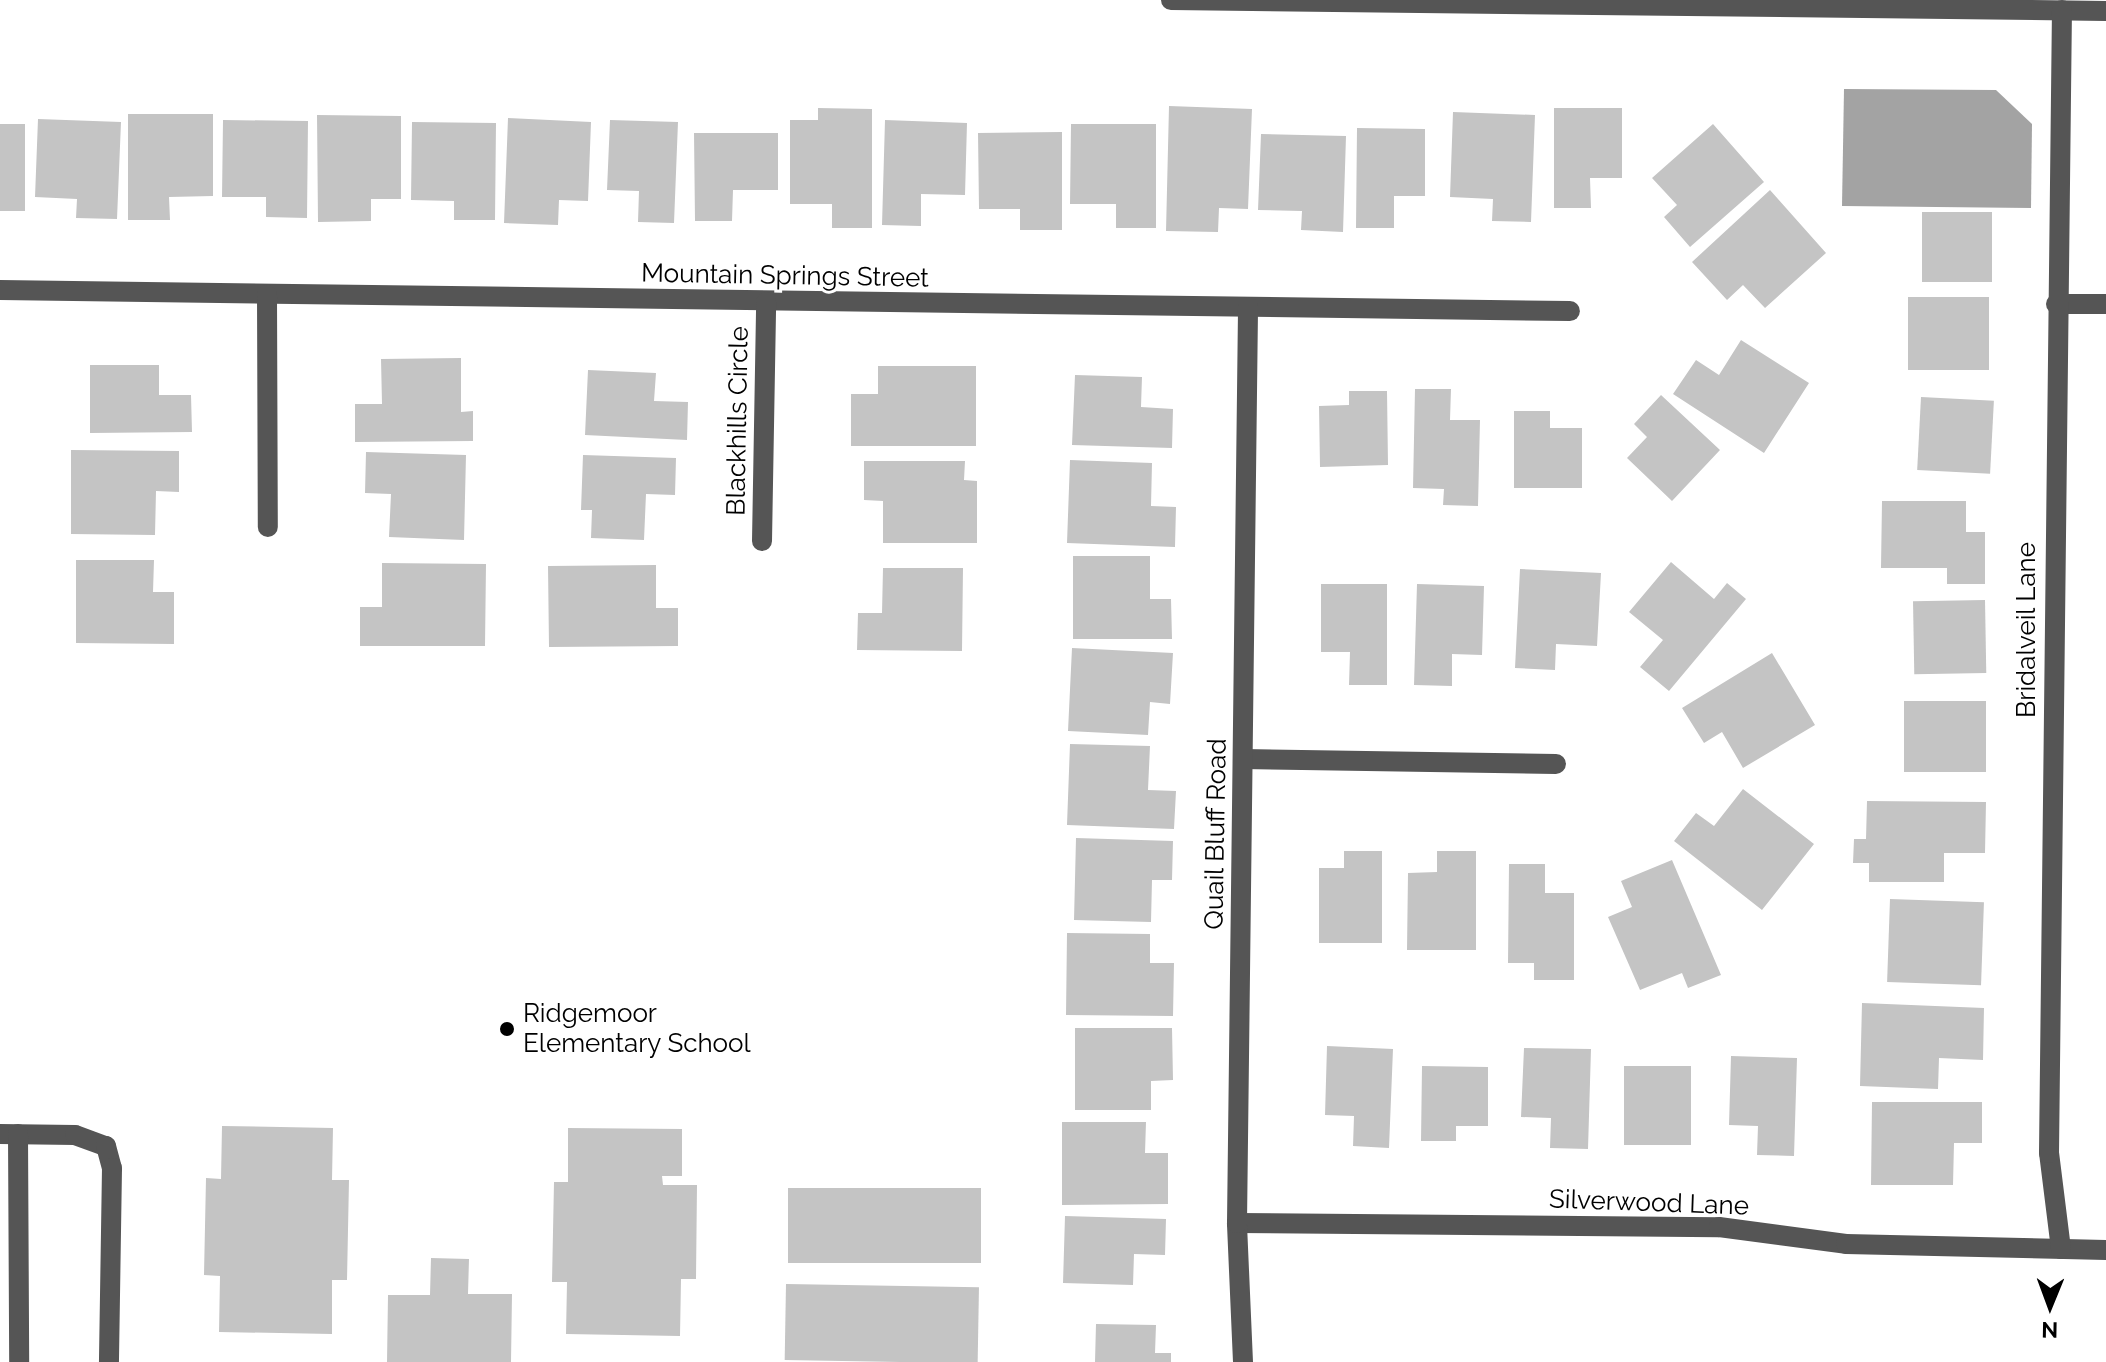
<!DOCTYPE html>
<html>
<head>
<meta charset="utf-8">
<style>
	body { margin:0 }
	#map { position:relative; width:2106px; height:1362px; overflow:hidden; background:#fff; font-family:Raleway,sans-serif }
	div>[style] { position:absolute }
	.water>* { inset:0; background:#a3a3a3 }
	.building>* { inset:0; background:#c4c4c4; transform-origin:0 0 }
	.minor>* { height:20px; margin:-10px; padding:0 10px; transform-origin:10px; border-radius:10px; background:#555 }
	.dots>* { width:22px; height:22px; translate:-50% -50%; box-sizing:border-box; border:4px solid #fff; border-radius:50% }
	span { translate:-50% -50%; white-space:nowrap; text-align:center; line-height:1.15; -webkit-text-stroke:6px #fff; paint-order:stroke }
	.street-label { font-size:26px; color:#000 }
	.poi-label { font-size:26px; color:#000 }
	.left { translate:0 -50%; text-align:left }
	.north { position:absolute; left:2010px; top:1266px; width:80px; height:80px; -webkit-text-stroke:6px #fff; paint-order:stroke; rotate:181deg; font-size:22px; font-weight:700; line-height:32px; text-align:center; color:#000 }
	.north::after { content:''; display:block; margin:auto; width:28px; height:36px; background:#000; clip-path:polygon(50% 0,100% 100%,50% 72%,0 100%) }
</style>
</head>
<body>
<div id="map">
	<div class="water">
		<i style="clip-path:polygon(1844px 89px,1996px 90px,2032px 124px,2031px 208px,1842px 206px)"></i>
	</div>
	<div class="building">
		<i style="clip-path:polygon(1169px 106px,1252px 109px,1248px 209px,1219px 208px,1218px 232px,1166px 231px)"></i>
		<i style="clip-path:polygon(818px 108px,872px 109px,872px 228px,832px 228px,832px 204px,790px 204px,790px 120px,818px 120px)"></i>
		<i style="clip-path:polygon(1554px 108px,1622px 108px,1622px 178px,1590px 178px,1591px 208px,1554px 208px)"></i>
		<i style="clip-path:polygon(1453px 112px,1535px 115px,1531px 222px,1492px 221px,1493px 199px,1450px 197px)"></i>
		<i style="clip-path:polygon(128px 114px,213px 114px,213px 196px,169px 197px,170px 220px,128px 220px)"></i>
		<i style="clip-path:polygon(317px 115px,401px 116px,401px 199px,371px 199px,371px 221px,318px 222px)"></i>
		<i style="clip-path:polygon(508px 118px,591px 122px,588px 201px,559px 200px,558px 225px,504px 223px)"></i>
		<i style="clip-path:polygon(38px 119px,121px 122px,117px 219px,76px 218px,77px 199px,35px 197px)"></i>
		<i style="clip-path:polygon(223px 120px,308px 121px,307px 218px,266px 217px,266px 197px,222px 197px)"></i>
		<i style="clip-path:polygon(610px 120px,678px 122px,674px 223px,638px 222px,639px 191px,607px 190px)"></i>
		<i style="clip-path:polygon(885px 120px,967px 123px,965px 195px,921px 194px,921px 226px,882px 225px)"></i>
		<i style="clip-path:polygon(412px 122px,496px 123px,495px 220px,454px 220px,454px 201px,411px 200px)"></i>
		<i style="left:0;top:124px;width:25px;height:87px"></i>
		<i style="clip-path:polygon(1071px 124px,1156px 124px,1156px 228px,1116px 228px,1116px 204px,1070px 204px)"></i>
		<i style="clip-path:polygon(1713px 124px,1764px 182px,1690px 247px,1664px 217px,1677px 205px,1652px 178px)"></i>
		<i style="clip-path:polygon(1357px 128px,1425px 129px,1425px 196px,1394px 196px,1394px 228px,1356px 228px)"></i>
		<i style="clip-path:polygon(1062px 132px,1062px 230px,1020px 230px,1020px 209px,979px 209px,978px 133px)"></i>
		<i style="clip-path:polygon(694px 133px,778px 133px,778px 190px,733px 190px,732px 221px,695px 221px)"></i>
		<i style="clip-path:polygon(1261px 134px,1346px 136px,1343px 232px,1301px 230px,1302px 211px,1258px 210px)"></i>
		<i style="clip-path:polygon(1770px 190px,1826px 253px,1765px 308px,1743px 285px,1727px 300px,1692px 262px)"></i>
		<i style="left:1922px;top:212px;width:70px;height:70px"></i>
		<i style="left:1908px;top:297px;width:81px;height:73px"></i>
		<i style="clip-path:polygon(1741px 340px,1809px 383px,1764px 453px,1673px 394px,1696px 360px,1719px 375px)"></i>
		<i style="clip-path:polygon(461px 358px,461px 412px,473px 411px,473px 441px,355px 442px,355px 404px,382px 404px,381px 359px)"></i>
		<i style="clip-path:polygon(90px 365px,159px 365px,159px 395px,191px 395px,192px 432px,90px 433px)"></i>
		<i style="clip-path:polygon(878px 366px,976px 366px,976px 446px,851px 446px,851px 394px,878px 394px)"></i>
		<i style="clip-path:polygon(588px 370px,656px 373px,654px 401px,688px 402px,687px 440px,585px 435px)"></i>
		<i style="clip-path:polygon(1075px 375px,1142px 377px,1141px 407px,1173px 409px,1172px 448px,1072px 445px)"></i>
		<i style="clip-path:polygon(1415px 389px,1451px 389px,1450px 420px,1480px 420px,1478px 506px,1443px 505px,1444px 489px,1413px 488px)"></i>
		<i style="clip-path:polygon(1349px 391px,1387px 391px,1388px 465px,1320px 467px,1319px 406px,1349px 405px)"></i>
		<i style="clip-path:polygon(1661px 395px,1720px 450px,1672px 501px,1627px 458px,1647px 437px,1634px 424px)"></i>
		<i style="left:1921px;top:397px;width:73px;height:73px;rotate:3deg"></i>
		<i style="clip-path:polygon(1514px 411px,1550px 411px,1550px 428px,1582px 428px,1582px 488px,1514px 488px)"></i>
		<i style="clip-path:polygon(71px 450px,179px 451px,179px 492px,156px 491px,155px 535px,71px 534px)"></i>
		<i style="clip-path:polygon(366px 452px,466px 455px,464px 540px,389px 537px,391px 494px,365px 493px)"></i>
		<i style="clip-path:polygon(583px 455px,676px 458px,675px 495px,646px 494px,644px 540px,591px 538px,592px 510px,581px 510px)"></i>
		<i style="clip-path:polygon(1070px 460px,1152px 463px,1151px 506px,1176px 507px,1175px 547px,1067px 543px)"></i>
		<i style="clip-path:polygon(864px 461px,965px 461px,964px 480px,977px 481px,977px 543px,883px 543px,883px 501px,864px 500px)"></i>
		<i style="clip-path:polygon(1882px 501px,1966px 501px,1966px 532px,1985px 532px,1985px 584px,1947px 584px,1947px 568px,1881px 568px)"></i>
		<i style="clip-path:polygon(1073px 556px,1150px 556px,1150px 599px,1171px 599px,1172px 639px,1073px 639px)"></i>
		<i style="clip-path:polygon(76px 560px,154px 560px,153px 592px,174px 592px,174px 644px,76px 643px)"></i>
		<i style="clip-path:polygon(1671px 562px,1714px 599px,1727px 583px,1746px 599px,1669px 691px,1640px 667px,1663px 640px,1629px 612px)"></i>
		<i style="clip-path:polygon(382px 563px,486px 564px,485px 646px,360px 646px,360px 607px,382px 607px)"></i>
		<i style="clip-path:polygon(656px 565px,656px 608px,678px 608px,678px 646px,549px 647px,548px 566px)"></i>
		<i style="clip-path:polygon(883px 568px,963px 568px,962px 651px,857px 650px,858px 613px,882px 613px)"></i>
		<i style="clip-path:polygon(1520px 569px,1601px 573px,1597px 646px,1556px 644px,1555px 670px,1515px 668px)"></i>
		<i style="clip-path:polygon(1321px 584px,1387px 584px,1387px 685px,1349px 685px,1350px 652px,1321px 652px)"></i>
		<i style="clip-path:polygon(1417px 584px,1484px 586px,1482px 655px,1452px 654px,1452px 686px,1414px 685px)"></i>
		<i style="left:1985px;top:600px;width:73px;height:72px;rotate:89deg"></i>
		<i style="clip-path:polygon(1072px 648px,1173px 653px,1170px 704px,1150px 702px,1148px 735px,1068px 731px)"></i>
		<i style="clip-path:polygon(1772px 653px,1815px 725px,1743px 768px,1722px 732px,1704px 743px,1682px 708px)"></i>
		<i style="left:1986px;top:701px;width:71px;height:82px;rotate:90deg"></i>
		<i style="clip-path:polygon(1070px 744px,1150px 746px,1148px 790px,1176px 791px,1174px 829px,1067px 825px)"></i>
		<i style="clip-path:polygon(1743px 789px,1814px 844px,1762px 910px,1674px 841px,1696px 813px,1714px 826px)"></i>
		<i style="clip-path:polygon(1867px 801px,1986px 802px,1985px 853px,1944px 853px,1944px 882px,1869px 882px,1869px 863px,1853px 863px,1854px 839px,1866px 839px)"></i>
		<i style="clip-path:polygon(1076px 838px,1173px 841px,1172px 880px,1152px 880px,1151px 922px,1074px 920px)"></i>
		<i style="clip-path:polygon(1344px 851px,1382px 851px,1382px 943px,1319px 943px,1319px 868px,1344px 868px)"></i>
		<i style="clip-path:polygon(1437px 851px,1476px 851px,1476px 950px,1407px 950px,1408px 873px,1437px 872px)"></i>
		<i style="clip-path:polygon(1672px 860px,1721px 975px,1688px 988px,1682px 973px,1640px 990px,1608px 917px,1632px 907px,1621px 881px)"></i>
		<i style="clip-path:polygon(1509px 864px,1545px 864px,1545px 893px,1574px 893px,1574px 980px,1534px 980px,1534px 963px,1508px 963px)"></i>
		<i style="left:1890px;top:899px;width:94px;height:83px;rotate:2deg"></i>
		<i style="clip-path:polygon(1067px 933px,1150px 934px,1150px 963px,1174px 963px,1173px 1016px,1066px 1015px)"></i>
		<i style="clip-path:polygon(1862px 1003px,1984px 1008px,1983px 1060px,1939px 1058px,1938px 1089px,1860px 1086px)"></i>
		<i style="clip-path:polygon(1075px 1028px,1172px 1028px,1173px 1080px,1151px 1081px,1151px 1110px,1075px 1110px)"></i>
		<i style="clip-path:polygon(1327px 1046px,1393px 1049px,1389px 1148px,1353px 1146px,1354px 1116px,1325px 1115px)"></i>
		<i style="clip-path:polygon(1524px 1048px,1591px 1049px,1588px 1149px,1550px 1148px,1551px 1118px,1521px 1117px)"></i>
		<i style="clip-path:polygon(1731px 1056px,1797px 1058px,1794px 1156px,1757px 1155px,1758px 1126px,1729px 1125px)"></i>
		<i style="clip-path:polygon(1422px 1066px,1488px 1067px,1488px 1126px,1456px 1126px,1456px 1141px,1421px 1141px)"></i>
		<i style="left:1691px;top:1066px;width:79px;height:67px;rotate:90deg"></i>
		<i style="clip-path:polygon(1872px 1102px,1982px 1102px,1982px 1143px,1954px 1143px,1953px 1185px,1871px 1185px)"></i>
		<i style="clip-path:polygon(1062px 1122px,1146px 1122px,1145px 1153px,1168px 1153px,1168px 1204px,1062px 1205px)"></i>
		<i style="clip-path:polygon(222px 1126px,333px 1128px,332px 1180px,349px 1180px,347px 1280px,332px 1280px,332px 1334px,219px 1332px,220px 1276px,204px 1275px,206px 1178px,221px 1179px)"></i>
		<i style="clip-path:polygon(568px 1128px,682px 1129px,682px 1176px,662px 1176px,663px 1185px,697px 1185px,696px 1279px,681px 1279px,680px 1336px,566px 1334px,567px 1282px,552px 1282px,554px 1182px,568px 1182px)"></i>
		<i style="left:788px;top:1188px;width:193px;height:75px"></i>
		<i style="clip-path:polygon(1065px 1216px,1166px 1219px,1165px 1255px,1134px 1254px,1133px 1285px,1063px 1283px)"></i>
		<i style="clip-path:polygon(431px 1258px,469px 1259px,468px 1294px,512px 1294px,511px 1362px,387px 1362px,388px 1295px,430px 1295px)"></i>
		<i style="left:786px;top:1284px;width:193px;height:76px;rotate:1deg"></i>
		<i style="clip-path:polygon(1096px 1324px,1156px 1325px,1155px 1353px,1171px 1353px,1171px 1362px,1095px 1362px)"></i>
	</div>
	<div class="minor">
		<i style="left:1171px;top:0;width:935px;rotate:0.67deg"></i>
		<i style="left:0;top:290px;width:1570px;rotate:0.77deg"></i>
		<i style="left:267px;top:295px;width:232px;rotate:89.8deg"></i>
		<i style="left:2056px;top:304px;width:50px"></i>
		<i style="left:762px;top:541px;width:239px;rotate:-89deg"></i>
		<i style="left:1243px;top:759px;width:313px;rotate:0.9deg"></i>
		<i style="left:0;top:1134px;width:75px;rotate:0.8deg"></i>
		<i style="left:75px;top:1135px;width:33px;rotate:20deg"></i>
		<i style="left:106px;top:1146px;width:23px;rotate:75deg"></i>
		<i style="left:112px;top:1168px;width:194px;rotate:90.9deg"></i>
		<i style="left:18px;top:1134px;width:228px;rotate:89.7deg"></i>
		<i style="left:1237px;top:1223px;width:482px;rotate:0.5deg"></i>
		<i style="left:1719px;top:1227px;width:128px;rotate:7.6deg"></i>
		<i style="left:1846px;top:1244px;width:260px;rotate:1.3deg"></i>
		<i style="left:2061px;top:1249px;width:97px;rotate:-97.1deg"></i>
		<i style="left:2049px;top:1153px;width:1143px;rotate:-89.35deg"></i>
		<i style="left:1243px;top:1362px;width:139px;rotate:-92.5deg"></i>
		<i style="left:1237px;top:1223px;width:916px;rotate:-89.31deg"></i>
	</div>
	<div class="dots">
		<i style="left:507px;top:1029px;background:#000"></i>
	</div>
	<div class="street-label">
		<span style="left:785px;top:276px;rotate:1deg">Mountain Springs Street</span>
		<span style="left:738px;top:421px;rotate:-89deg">Blackhills Circle</span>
		<span style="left:2027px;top:630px;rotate:-90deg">Bridalveil Lane</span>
		<span style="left:1216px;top:834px;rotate:-89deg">Quail Bluff Road</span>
		<span style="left:1649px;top:1203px;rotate:2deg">Silverwood Lane</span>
	</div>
	<div class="poi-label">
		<span class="left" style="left:523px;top:1029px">Ridgemoor<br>Elementary School</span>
	</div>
	<div class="north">N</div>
</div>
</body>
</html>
